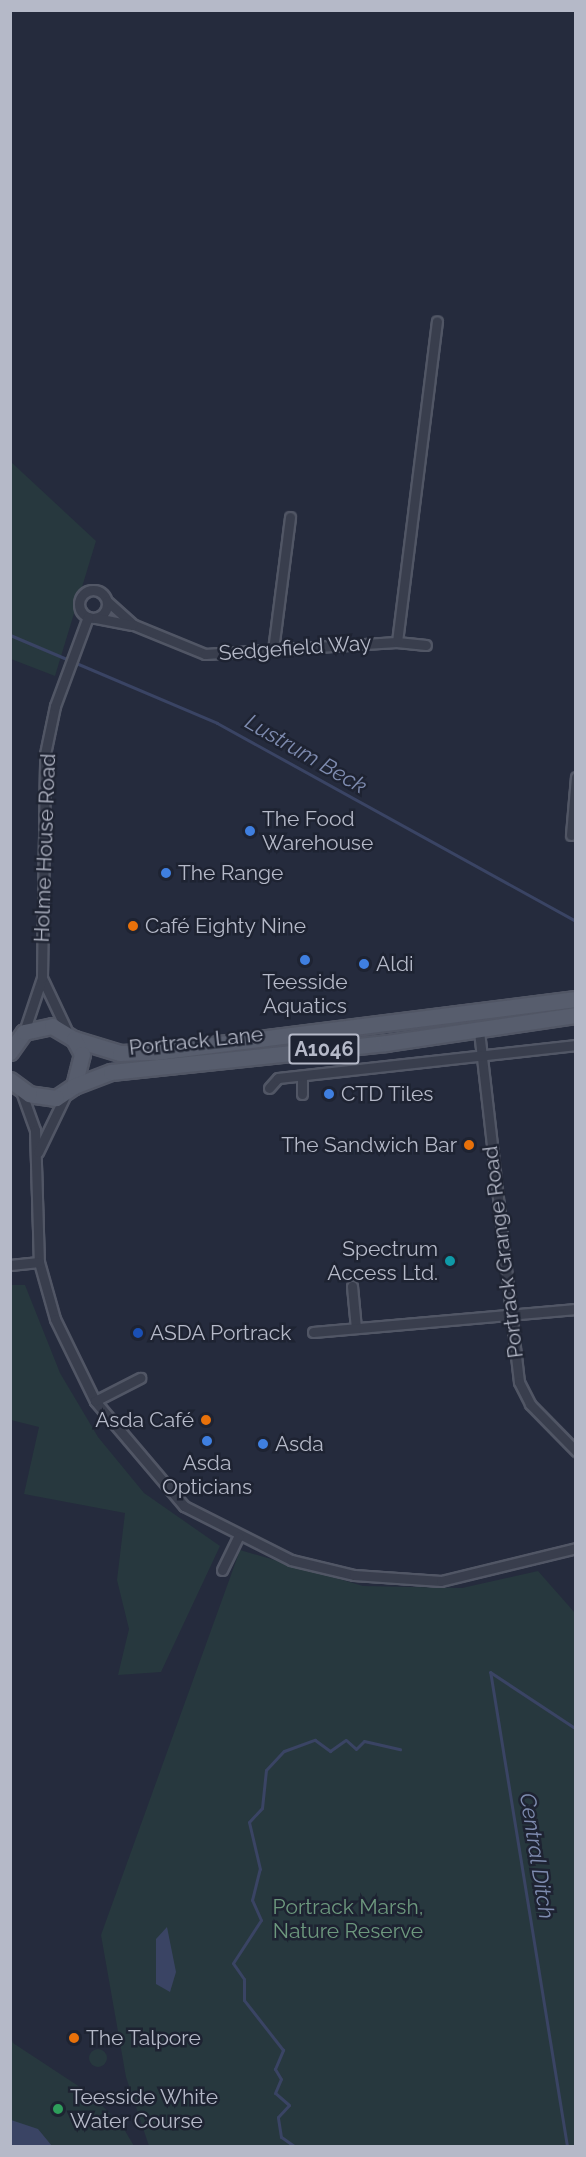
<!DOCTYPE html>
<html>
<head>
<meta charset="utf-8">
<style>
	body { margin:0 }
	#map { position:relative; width:586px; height:2157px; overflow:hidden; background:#252b3d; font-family:Raleway,sans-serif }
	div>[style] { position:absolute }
	.green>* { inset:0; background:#27383e }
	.round { border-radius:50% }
	.water>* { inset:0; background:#3a4464 }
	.stream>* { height:3px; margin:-1.5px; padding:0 1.5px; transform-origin:1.5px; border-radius:1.5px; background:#3a4464 }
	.roads { filter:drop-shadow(2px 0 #515665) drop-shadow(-2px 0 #515665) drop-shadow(0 2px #515665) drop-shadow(0 -2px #515665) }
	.street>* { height:9px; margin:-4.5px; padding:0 4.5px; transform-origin:4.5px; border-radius:4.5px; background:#393e4d }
	.street>.ring { margin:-4.5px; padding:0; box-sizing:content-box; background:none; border:9px solid #393e4d; border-radius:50% }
	.primary>* { height:15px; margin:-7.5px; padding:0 7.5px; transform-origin:7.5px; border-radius:7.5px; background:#575d6d }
	.dots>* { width:16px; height:16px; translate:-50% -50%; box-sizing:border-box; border:3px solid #1e2332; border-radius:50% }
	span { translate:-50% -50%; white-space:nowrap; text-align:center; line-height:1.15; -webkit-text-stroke:5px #1e2332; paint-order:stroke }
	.shield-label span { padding:2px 4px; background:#1e2332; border:2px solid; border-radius:4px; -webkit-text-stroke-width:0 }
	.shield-label { font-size:20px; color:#b5b9c8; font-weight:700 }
	.street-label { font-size:21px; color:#b5b9c8 }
	.poi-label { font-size:21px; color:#b5b9c8 }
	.left { translate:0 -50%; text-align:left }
	.right { translate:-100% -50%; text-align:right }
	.park-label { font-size:21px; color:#6d987e }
	.water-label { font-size:22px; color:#7e8baf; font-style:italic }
	.frame { position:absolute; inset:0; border:12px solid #b5b9c8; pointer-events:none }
</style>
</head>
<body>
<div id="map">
	<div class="green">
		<i style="clip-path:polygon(10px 461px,96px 541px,55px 676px,11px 659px)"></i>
		<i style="clip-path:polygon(11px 1285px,25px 1285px,60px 1373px,98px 1437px,144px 1493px,220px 1546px,161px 1672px,118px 1675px,129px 1629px,117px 1580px,125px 1513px,24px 1494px,39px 1427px,11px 1420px)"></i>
		<i style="clip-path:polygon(240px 1550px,363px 1586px,462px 1588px,538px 1571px,575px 1613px,575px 2146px,149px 2146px,126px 2077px,101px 1935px)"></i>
		<i style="clip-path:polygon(11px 2036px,13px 2043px,89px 2093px,121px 2124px,134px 2146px,11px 2146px)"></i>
		<i class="round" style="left:89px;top:2049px;width:18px;height:18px"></i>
	</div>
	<div class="water">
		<i style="clip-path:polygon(167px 1927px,176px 1972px,170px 1992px,156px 1984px,156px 1939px)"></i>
		<i style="clip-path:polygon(11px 2120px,38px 2129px,52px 2146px,11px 2146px)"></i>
	</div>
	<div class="stream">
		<i style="left:10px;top:635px;width:225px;rotate:23deg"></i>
		<i style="left:217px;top:723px;width:410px;rotate:28.9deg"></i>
		<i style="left:294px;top:2146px;width:16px;rotate:-145deg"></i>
		<i style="left:281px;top:2137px;width:20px;rotate:-99deg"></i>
		<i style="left:278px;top:2117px;width:16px;rotate:-47deg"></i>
		<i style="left:289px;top:2105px;width:18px;rotate:-139deg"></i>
		<i style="left:275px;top:2093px;width:15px;rotate:-67deg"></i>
		<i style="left:281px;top:2079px;width:12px;rotate:-121deg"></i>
		<i style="left:275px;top:2069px;width:21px;rotate:-67deg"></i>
		<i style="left:283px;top:2050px;width:63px;rotate:-128deg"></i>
		<i style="left:244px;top:2000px;width:21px;rotate:-90deg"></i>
		<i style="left:244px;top:1979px;width:19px;rotate:-125deg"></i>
		<i style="left:233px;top:1963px;width:51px;rotate:-56.9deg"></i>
		<i style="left:261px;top:1920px;width:22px;rotate:-114deg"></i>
		<i style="left:252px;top:1900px;width:32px;rotate:-76deg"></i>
		<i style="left:260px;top:1869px;width:48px;rotate:-103.2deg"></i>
		<i style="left:249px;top:1822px;width:19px;rotate:-47deg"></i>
		<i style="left:262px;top:1808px;width:38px;rotate:-84deg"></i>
		<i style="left:266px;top:1770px;width:26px;rotate:-47deg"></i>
		<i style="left:284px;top:1751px;width:33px;rotate:-20deg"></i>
		<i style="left:315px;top:1740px;width:19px;rotate:36deg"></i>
		<i style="left:330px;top:1751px;width:19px;rotate:-35deg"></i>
		<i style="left:346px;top:1740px;width:13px;rotate:42deg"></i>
		<i style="left:356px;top:1749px;width:11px;rotate:-45deg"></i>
		<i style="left:364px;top:1741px;width:37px;rotate:13deg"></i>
		<i style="left:567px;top:2146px;width:480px;rotate:-99.2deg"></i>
		<i style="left:490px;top:1672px;width:103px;rotate:33.5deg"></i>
	</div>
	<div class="roads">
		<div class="street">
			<i class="ring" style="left:79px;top:590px;width:19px;height:19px"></i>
			<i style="left:107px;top:601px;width:36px;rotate:42deg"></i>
			<i style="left:134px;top:625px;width:77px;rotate:22.2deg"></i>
			<i style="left:205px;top:654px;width:192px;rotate:-3.6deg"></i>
			<i style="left:397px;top:642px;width:29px;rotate:6deg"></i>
			<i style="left:96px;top:618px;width:37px;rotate:11deg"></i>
			<i style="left:397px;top:642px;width:323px;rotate:-82.9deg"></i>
			<i style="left:273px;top:650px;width:134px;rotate:-82.7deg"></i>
			<i style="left:571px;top:835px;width:58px;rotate:-85.1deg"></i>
			<i style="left:42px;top:978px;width:61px;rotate:64.7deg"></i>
			<i style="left:479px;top:1031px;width:353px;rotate:83.5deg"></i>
			<i style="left:519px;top:1382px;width:25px;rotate:63deg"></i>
			<i style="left:530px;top:1404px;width:66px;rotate:45.6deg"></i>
			<i style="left:24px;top:1032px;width:57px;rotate:-71.6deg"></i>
			<i style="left:42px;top:978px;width:224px;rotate:-89.2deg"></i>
			<i style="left:45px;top:754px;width:49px;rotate:-78.2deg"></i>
			<i style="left:55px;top:706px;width:95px;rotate:-69.7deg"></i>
			<i style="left:302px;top:1076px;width:18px;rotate:90deg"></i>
			<i style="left:269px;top:1088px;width:13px;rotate:-48deg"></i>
			<i style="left:278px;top:1078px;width:300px;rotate:-6.3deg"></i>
			<i style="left:21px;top:1091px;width:41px;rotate:70.3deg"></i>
			<i style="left:35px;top:1130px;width:132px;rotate:88.3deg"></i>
			<i style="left:39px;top:1262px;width:59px;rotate:74.3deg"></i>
			<i style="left:55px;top:1319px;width:91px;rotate:64deg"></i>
			<i style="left:95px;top:1401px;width:138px;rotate:49.7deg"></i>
			<i style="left:184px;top:1506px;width:120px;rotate:26.8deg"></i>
			<i style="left:291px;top:1560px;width:65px;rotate:13.4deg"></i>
			<i style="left:354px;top:1575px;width:87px;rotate:3.9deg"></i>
			<i style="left:441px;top:1581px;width:139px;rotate:-13.7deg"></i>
			<i style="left:38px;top:1152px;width:64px;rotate:-64.2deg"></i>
			<i style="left:10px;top:1265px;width:29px;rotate:-6deg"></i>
			<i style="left:352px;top:1286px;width:42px;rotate:84.6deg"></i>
			<i style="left:313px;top:1332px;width:264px;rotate:-5deg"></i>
			<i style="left:95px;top:1401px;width:51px;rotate:-27.1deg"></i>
			<i style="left:222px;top:1570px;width:37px;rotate:-64deg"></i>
		</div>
		<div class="primary">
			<i style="left:74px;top:1039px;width:48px;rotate:16.9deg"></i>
			<i style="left:120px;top:1053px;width:36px;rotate:-2deg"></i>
			<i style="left:156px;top:1052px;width:423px;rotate:-7.2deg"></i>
			<i style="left:10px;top:1052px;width:24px;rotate:-55deg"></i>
			<i style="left:24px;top:1032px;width:29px;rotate:-12deg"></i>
			<i style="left:52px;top:1026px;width:26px;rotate:31deg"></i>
			<i style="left:74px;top:1039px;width:17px;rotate:62deg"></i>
			<i style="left:82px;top:1054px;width:33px;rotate:104deg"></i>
			<i style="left:74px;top:1086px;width:22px;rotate:146deg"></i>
			<i style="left:56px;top:1098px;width:27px;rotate:-172deg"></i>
			<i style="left:29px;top:1094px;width:24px;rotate:-144deg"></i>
			<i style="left:74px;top:1086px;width:40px;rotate:-21deg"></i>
			<i style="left:111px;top:1072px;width:277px;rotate:-6deg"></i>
			<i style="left:386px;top:1043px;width:192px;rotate:-8.4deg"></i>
		</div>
	</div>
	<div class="dots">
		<i style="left:250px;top:831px;background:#3f7fe0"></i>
		<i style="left:166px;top:873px;background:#3f7fe0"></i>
		<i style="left:133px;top:926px;background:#e8710a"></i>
		<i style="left:305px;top:960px;background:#3f7fe0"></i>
		<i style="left:364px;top:964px;background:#3f7fe0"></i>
		<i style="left:329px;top:1094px;background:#3f7fe0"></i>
		<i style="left:469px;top:1145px;background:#e8710a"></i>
		<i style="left:450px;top:1261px;background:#0f9aa8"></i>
		<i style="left:138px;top:1333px;background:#1a4fb4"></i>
		<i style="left:206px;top:1420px;background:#e8710a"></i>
		<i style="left:207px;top:1441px;background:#3f7fe0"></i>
		<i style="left:263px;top:1444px;background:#3f7fe0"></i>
		<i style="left:74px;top:2038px;background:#e8710a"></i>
		<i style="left:58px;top:2109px;background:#2e9e5b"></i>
	</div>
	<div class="shield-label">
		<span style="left:324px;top:1049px">A1046</span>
	</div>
	<div class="street-label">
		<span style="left:295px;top:648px;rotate:-4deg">Sedgefield Way</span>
		<span style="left:45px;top:848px;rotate:-88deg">Holme House Road</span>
		<span style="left:196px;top:1041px;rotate:-6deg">Portrack Lane</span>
		<span style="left:503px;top:1252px;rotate:-97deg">Portrack Grange Road</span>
	</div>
	<div class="poi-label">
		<span class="left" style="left:262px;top:831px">The Food<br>Warehouse</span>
		<span class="left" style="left:178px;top:873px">The Range</span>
		<span class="left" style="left:145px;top:926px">Café Eighty Nine</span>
		<span class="left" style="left:376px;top:964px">Aldi</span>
		<span style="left:305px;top:994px">Teesside<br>Aquatics</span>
		<span class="left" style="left:341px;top:1094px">CTD Tiles</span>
		<span class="right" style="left:457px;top:1145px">The Sandwich Bar</span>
		<span class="right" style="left:438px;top:1261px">Spectrum<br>Access Ltd.</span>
		<span class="left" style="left:150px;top:1333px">ASDA Portrack</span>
		<span class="right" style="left:194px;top:1420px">Asda Café</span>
		<span class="left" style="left:275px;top:1444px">Asda</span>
		<span style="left:207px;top:1475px">Asda<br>Opticians</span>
		<span class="left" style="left:86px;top:2038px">The Talpore</span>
		<span class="left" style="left:70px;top:2109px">Teesside White<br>Water Course</span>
	</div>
	<div class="park-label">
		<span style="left:348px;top:1919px">Portrack Marsh,<br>Nature Reserve</span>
	</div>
	<div class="water-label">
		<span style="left:306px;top:754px;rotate:30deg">Lustrum Beck</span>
		<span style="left:537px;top:1856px;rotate:81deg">Central Ditch</span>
	</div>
	<div class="frame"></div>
</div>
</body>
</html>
